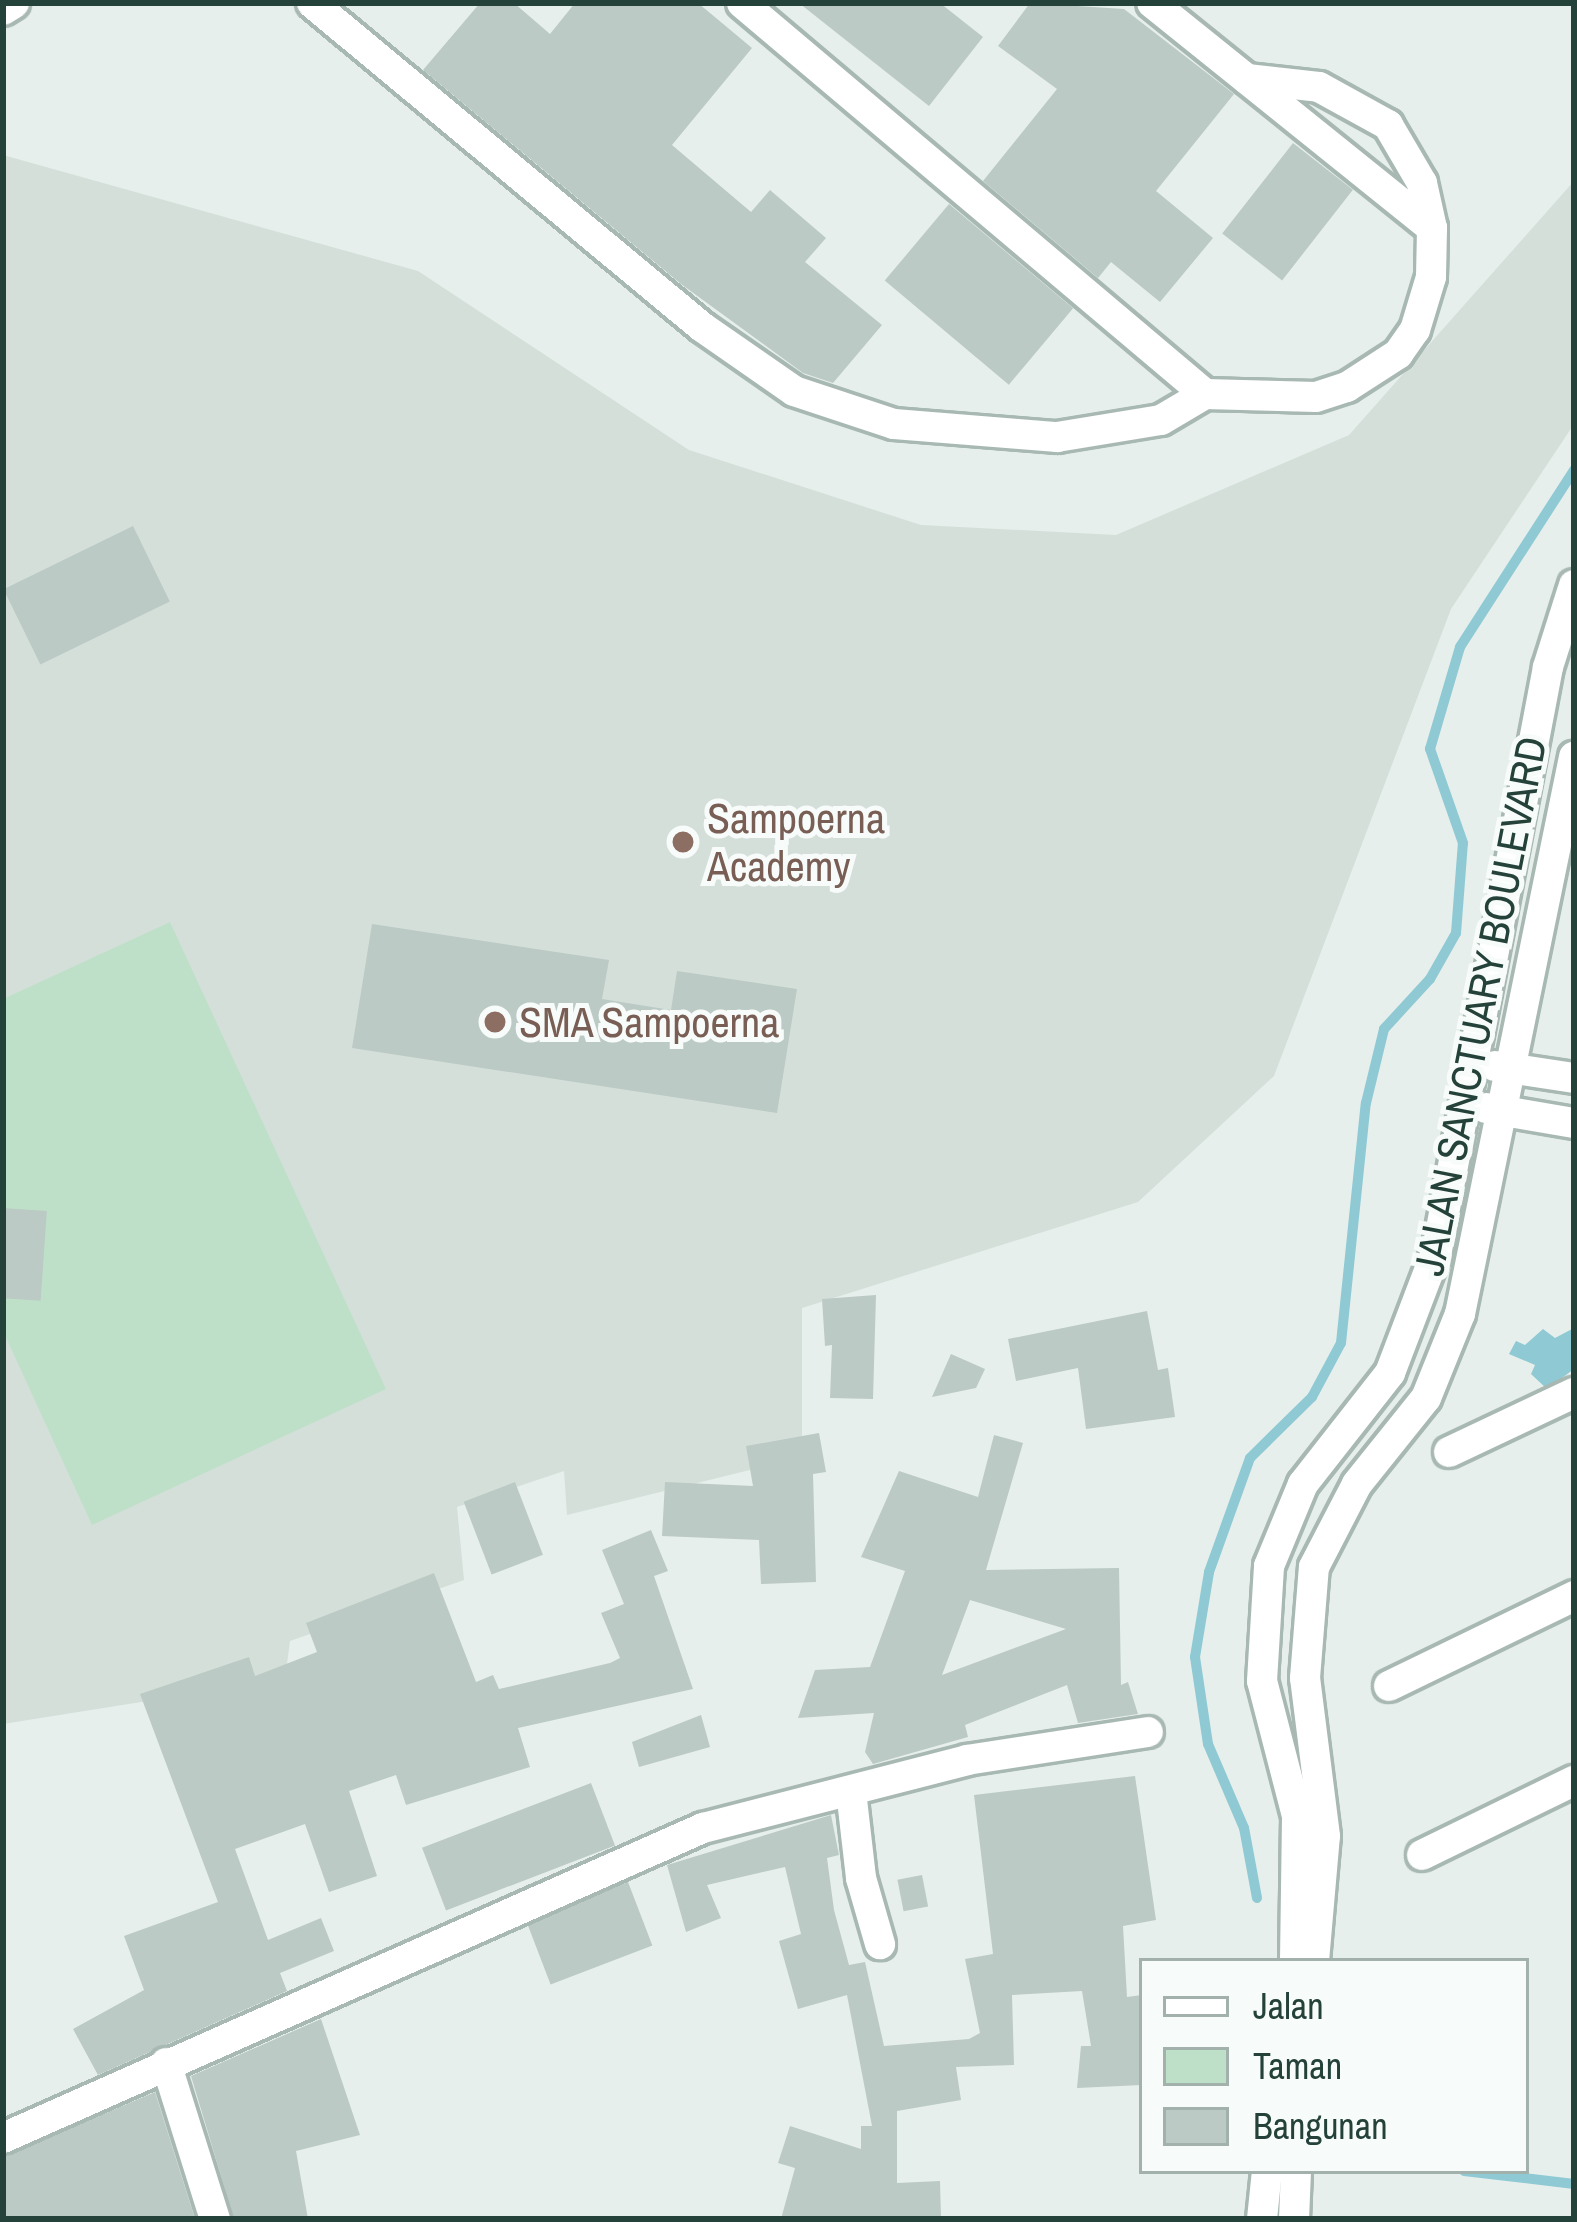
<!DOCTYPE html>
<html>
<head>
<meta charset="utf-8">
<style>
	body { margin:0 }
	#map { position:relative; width:1577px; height:2222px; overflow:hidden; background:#e6efeb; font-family:"Archivo Narrow",sans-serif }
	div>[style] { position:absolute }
	.built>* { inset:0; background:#d4dfda }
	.green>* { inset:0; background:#bfe0c8 }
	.water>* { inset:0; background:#8ec9d4 }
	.stream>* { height:10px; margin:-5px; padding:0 5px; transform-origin:5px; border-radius:5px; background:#8ec9d4 }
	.building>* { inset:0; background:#bbcac4; transform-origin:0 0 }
	.roads { filter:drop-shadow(3px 0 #a8b8b2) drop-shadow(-3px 0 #a8b8b2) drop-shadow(0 3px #a8b8b2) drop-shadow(0 -3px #a8b8b2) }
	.street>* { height:30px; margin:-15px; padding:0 15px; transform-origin:15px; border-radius:15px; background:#fff }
	.dots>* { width:33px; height:33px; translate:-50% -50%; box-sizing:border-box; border:6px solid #f7fbf9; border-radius:50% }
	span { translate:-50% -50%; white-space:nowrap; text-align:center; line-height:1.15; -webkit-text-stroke:10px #f7fbf9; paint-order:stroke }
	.education-label { font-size:42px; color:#785e54 }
	.left { translate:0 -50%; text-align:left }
	.street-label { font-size:42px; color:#24423a }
	.frame { position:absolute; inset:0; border:6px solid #24423a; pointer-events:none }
	.legend { position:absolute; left:1139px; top:1958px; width:390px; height:216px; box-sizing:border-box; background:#f7fbf9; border:3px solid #a3b1ad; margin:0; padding:15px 21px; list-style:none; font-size:36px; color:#24423a }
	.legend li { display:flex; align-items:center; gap:24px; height:60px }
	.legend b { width:60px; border:3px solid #a3b1ad }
</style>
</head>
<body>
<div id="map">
	<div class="built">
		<i style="clip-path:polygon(3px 155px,418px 271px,689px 450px,921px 525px,1116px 535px,1349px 435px,1574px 181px,1574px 424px,1451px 609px,1274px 1076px,1138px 1202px,802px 1308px,802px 1457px,567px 1515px,564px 1471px,457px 1507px,464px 1580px,290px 1641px,285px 1679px,3px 1724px)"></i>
	</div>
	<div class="green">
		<i style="clip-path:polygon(170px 922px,386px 1389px,92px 1525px,3px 1331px,3px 999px)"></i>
	</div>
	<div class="water">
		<i style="clip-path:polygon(1574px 1328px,1574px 1369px,1547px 1389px,1531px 1374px,1535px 1365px,1509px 1354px,1516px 1341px,1525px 1345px,1543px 1329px,1555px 1338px)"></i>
	</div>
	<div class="stream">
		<i style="left:1257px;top:1898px;width:71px;rotate:-100.5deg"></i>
		<i style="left:1244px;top:1828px;width:91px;rotate:-113.2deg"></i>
		<i style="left:1208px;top:1744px;width:88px;rotate:-98.5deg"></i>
		<i style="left:1195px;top:1657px;width:86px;rotate:-80.6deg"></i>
		<i style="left:1209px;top:1572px;width:121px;rotate:-70.2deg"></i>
		<i style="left:1250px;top:1458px;width:87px;rotate:-44.5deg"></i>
		<i style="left:1312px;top:1397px;width:61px;rotate:-61.8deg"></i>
		<i style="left:1341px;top:1343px;width:241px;rotate:-84.1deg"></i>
		<i style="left:1366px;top:1103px;width:76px;rotate:-76.3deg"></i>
		<i style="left:1384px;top:1029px;width:68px;rotate:-47.4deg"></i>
		<i style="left:1430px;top:979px;width:53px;rotate:-60.5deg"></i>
		<i style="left:1456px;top:933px;width:90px;rotate:-85.6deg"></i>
		<i style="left:1463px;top:843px;width:100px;rotate:-109.3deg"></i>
		<i style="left:1430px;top:749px;width:106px;rotate:-73.6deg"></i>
		<i style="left:1460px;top:647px;width:211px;rotate:-57.2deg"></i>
		<i style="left:1464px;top:2171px;width:111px;rotate:6.7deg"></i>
	</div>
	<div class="building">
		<i style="clip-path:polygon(480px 3px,514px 3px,550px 34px,575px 3px,698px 3px,752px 48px,672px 145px,751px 212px,770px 190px,826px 238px,805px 262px,882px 325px,833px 383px,803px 373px,681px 284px,423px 70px)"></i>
		<i style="clip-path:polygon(799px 3px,940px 3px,983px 37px,929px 106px)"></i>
		<i style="clip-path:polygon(1030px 3px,1124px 9px,1234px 94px,1156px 191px,1213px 238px,1160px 302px,1111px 262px,1098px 278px,983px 181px,1057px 89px,998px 46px)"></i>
		<i style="left:1293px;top:143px;width:76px;height:115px;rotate:38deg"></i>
		<i style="left:949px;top:204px;width:162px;height:100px;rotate:40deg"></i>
		<i style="left:133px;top:526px;width:84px;height:144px;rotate:64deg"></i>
		<i style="clip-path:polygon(372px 924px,609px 960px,602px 999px,671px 1010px,677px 971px,797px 989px,777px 1113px,352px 1048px)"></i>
		<i style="left:3px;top:1208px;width:44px;height:90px;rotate:4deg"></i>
		<i style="clip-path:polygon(876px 1295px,873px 1399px,830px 1398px,832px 1345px,825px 1346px,822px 1299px)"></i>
		<i style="clip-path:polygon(1147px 1311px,1158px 1370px,1168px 1368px,1175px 1417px,1086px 1429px,1078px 1368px,1016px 1381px,1008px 1339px)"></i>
		<i style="clip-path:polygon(951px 1354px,985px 1369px,976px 1388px,932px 1397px)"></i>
		<i style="clip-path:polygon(819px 1433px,826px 1472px,813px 1474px,816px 1582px,761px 1584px,759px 1540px,662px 1536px,665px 1482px,753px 1486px,746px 1446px)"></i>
		<i style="clip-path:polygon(evenodd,994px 1435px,1023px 1443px,986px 1570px,1119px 1568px,1121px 1685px,1128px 1682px,1138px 1714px,1078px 1723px,1067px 1685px,965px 1725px,968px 1737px,873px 1764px,865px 1752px,874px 1713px,798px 1718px,815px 1670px,870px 1667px,905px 1571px,861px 1557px,899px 1471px,978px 1497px,994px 1435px,970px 1600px,1066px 1629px,942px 1675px,970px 1600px)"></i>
		<i style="left:515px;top:1482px;width:78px;height:55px;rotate:69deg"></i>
		<i style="clip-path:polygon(651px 1530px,668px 1571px,654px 1576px,693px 1689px,518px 1728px,530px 1767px,406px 1805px,396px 1775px,349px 1791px,377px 1876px,329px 1892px,305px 1824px,235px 1849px,268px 1940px,321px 1918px,334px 1951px,280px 1973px,287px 1991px,98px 2075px,73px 2029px,144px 1990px,124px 1936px,218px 1902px,140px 1694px,249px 1657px,255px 1676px,317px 1652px,306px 1623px,434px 1573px,476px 1682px,493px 1675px,499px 1689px,610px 1663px,620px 1658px,601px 1613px,624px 1604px,602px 1550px)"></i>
		<i style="clip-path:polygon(701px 1715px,710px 1747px,639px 1767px,632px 1742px)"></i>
		<i style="clip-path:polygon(1135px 1776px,1156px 1920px,1123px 1926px,1127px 1997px,1142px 1995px,1142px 2085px,1077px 2088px,1081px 2046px,1091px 2046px,1082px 1991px,1012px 1995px,1014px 2065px,956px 2067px,961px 2100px,897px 2111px,897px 2183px,940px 2181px,941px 2219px,781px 2219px,795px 2168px,778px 2163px,790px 2126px,861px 2149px,861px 2126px,872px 2126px,847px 1995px,798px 2009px,779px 1941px,801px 1934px,785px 1867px,707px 1885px,721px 1918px,686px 1932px,667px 1865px,831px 1815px,839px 1855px,827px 1858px,834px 1910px,849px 1965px,865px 1962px,884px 2046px,969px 2039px,980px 2033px,965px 1959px,993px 1954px,974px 1795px)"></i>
		<i style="left:591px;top:1783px;width:67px;height:181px;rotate:69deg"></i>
		<i style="left:922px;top:1875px;width:32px;height:25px;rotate:79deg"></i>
		<i style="left:628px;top:1882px;width:68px;height:109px;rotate:69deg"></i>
		<i style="clip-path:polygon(321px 2019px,360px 2135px,296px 2151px,308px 2219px,234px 2219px,191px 2076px)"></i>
		<i style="clip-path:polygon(155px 2092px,195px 2219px,3px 2219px,3px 2157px)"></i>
	</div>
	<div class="roads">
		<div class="street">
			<i style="left:312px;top:3px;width:507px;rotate:39.72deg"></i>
			<i style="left:702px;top:327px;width:112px;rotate:34.8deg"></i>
			<i style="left:794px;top:391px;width:105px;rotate:18.3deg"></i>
			<i style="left:894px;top:424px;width:164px;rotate:4.6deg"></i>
			<i style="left:1057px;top:437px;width:105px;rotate:-9.3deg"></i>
			<i style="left:1161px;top:420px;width:51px;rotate:-30.6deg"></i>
			<i style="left:742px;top:3px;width:606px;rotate:40.18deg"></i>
			<i style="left:1205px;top:394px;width:111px;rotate:1.5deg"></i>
			<i style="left:1316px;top:397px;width:33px;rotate:-18deg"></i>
			<i style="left:1347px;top:387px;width:61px;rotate:-32.9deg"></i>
			<i style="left:1398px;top:354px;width:29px;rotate:-55deg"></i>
			<i style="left:1415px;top:330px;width:55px;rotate:-73.2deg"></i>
			<i style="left:1431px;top:277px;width:49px;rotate:-88.8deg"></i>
			<i style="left:1432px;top:228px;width:359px;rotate:-141.2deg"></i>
			<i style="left:3px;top:10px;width:13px;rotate:-32deg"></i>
			<i style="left:1247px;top:79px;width:72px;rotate:6.3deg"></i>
			<i style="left:1319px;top:87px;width:79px;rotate:28.8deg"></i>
			<i style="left:1388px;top:125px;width:67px;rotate:59.6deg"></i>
			<i style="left:1422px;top:183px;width:46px;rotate:77.5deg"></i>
			<i style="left:1495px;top:1066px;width:80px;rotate:8.6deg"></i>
			<i style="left:1486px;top:1108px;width:89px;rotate:9.7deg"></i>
			<i style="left:1449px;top:1452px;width:138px;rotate:-25.3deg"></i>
			<i style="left:1389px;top:1686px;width:206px;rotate:-25.9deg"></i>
			<i style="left:851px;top:1791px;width:88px;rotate:83.4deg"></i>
			<i style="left:861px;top:1878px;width:69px;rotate:73.9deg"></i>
			<i style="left:1422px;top:1855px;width:169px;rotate:-26deg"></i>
			<i style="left:1295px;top:1961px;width:145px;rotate:-89.2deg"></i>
			<i style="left:1297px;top:1816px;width:139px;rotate:-104.5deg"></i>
			<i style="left:1262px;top:1681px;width:115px;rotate:-86.5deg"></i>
			<i style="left:1269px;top:1566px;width:89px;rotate:-67.5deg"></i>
			<i style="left:1303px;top:1484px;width:141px;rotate:-51.9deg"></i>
			<i style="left:1390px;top:1373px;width:132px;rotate:-69.1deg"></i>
			<i style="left:1437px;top:1250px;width:593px;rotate:-79.22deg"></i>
			<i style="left:1548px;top:667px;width:86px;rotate:-72.4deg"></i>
			<i style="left:1314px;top:1961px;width:125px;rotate:-85deg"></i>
			<i style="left:1325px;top:1836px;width:159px;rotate:-97.2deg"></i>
			<i style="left:1305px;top:1678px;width:111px;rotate:-85.4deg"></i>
			<i style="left:1314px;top:1567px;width:93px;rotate:-62.6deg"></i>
			<i style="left:1357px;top:1484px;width:110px;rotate:-51.3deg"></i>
			<i style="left:1426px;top:1398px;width:91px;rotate:-68deg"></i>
			<i style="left:1460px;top:1314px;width:569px;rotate:-78.43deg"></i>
			<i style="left:166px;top:2063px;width:164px;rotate:72.6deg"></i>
			<i style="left:3px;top:2138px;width:766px;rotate:-23.89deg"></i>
			<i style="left:703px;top:1828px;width:273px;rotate:-14.4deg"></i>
			<i style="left:967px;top:1760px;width:183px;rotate:-8.8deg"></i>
			<i style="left:1262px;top:2219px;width:48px;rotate:-84.1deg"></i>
			<i style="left:1294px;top:2219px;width:48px;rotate:-87.6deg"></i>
		</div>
	</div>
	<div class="dots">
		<i style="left:683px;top:842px;background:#8d6e63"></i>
		<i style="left:495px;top:1022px;background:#8d6e63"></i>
	</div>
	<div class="education-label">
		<span class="left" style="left:707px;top:842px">Sampoerna<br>Academy</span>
		<span class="left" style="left:519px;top:1022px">SMA Sampoerna</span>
	</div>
	<div class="street-label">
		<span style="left:1480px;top:1006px;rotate:-79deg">JALAN SANCTUARY BOULEVARD</span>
	</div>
	<div class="frame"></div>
	<ul class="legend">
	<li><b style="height:15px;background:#fff"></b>Jalan</li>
	<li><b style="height:33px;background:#bfe0c8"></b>Taman</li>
	<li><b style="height:33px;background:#bbcac4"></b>Bangunan</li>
	</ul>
</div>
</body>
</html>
